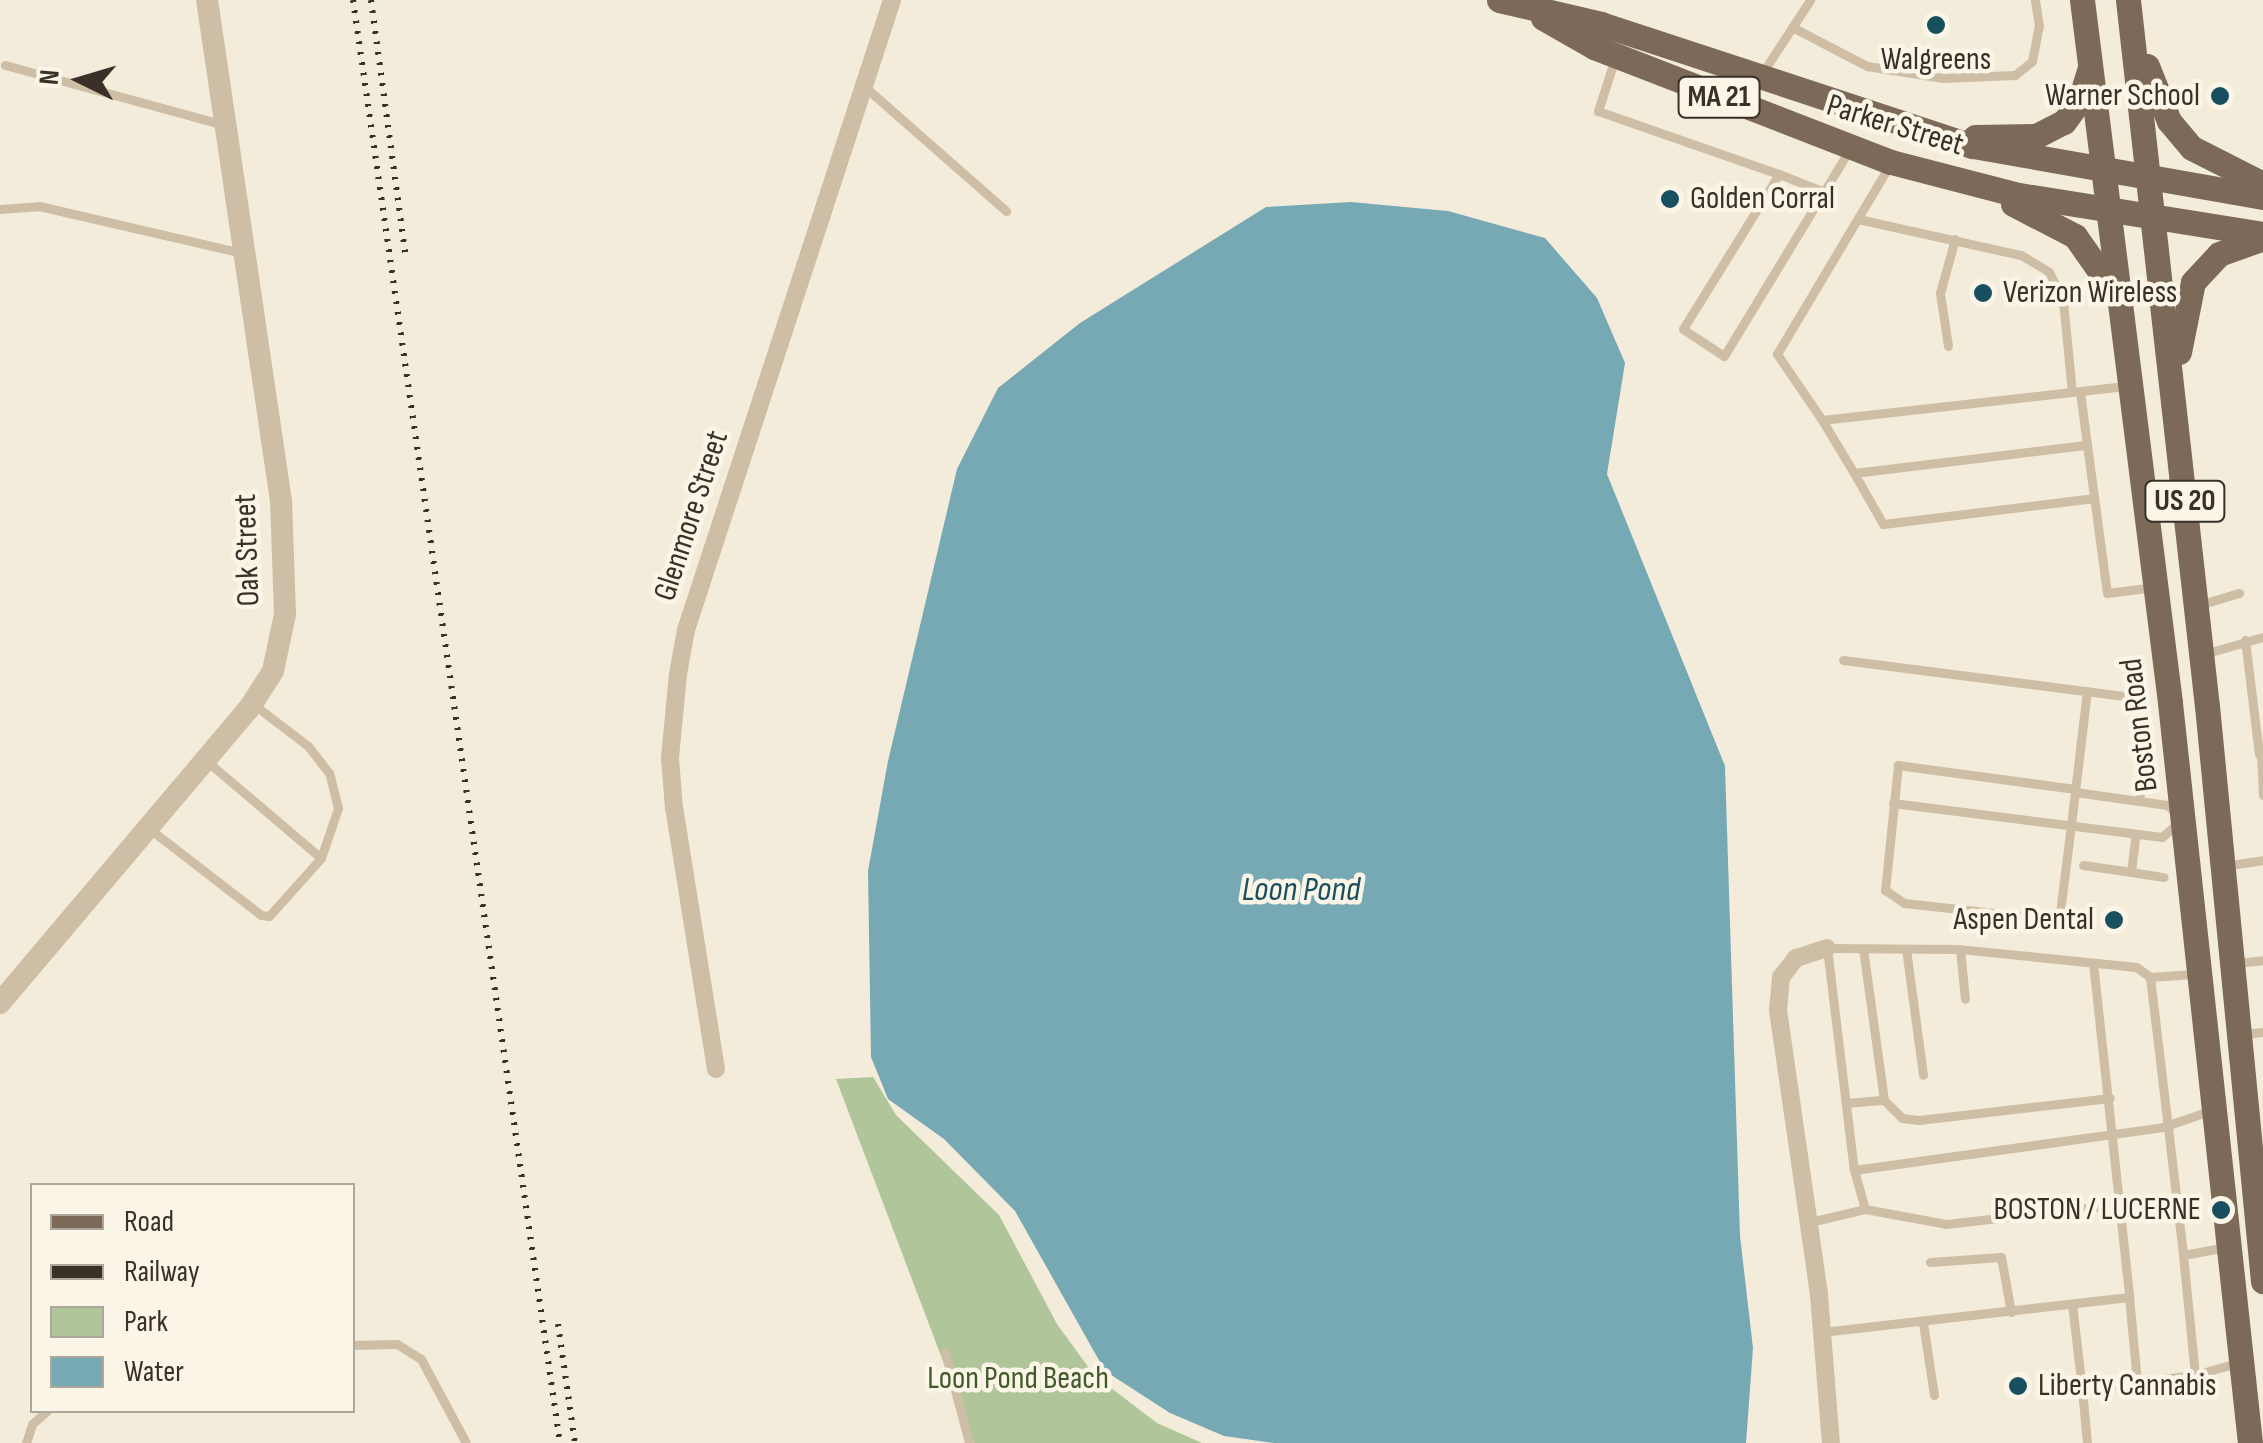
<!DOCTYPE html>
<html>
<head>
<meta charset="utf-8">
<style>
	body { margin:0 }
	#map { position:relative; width:2263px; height:1443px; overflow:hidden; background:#f4ecdb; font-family:"Sofia Sans Condensed",sans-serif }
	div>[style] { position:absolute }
	.green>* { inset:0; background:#b0c59a }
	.water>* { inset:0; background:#77a9b5 }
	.service>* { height:9px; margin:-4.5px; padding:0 4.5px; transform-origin:4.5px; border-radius:4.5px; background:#cebea6 }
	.minor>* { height:18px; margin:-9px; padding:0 9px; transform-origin:9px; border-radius:9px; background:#cebea6 }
	.tertiary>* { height:22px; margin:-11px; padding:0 11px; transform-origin:11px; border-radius:11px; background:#cebea6 }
	.primary>* { height:25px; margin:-12.5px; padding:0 12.5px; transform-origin:12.5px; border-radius:12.5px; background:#7d6957 }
	.rail>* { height:6px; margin-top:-3px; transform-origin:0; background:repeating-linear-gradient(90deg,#393028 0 2.5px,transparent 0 10.5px) }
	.dots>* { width:28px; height:28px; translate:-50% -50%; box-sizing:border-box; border:5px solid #fbf5e8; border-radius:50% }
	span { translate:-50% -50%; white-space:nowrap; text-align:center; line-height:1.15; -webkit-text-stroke:9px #fbf5e8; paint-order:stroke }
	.shield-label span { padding:2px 8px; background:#fbf5e8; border:2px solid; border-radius:8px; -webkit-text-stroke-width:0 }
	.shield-label { font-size:30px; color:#393028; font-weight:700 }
	.poi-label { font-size:32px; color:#393028 }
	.right { translate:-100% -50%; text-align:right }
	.left { translate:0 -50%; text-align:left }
	.street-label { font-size:32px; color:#393028 }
	.park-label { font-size:32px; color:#415a29 }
	.water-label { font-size:35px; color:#19505f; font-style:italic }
	.legend { position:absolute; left:30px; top:1183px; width:325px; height:230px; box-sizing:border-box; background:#fbf5e8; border:2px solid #ada69b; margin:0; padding:12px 18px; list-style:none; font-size:30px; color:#393028 }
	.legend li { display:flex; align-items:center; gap:20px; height:50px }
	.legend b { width:50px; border:2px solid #ada69b }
	.north { position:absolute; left:30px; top:30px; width:100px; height:100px; -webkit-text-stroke:8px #fbf5e8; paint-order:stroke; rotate:275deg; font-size:28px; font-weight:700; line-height:40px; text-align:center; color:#393028 }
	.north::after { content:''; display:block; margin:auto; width:35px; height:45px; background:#393028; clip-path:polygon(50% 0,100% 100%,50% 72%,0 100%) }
</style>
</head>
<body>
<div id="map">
	<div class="green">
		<i style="clip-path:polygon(873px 1077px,896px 1115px,999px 1215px,1057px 1324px,1094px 1375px,1157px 1423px,1202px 1443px,974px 1443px,836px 1079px)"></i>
	</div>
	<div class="water">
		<i style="clip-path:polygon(1351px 202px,1448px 211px,1545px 238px,1597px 298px,1625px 363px,1607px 474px,1725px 766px,1740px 1236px,1753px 1348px,1746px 1443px,1274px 1443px,1224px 1436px,1170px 1413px,1105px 1371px,1015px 1211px,944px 1139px,888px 1099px,871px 1057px,868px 871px,888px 761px,957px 469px,998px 388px,1080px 323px,1266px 207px)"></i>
	</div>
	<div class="service">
		<i style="left:1792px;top:27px;width:85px;rotate:27.5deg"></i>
		<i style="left:1867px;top:66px;width:77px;rotate:9deg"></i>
		<i style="left:1943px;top:78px;width:72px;rotate:-2.4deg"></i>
		<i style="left:2015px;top:75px;width:22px;rotate:-39deg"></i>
		<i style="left:2032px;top:61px;width:36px;rotate:-79deg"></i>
		<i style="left:2039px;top:26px;width:26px;rotate:-99deg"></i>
		<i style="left:1615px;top:58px;width:56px;rotate:107.8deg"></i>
		<i style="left:1598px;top:111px;width:192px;rotate:19.2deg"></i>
		<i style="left:1779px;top:174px;width:182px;rotate:121.8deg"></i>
		<i style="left:1683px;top:329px;width:49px;rotate:33.4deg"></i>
		<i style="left:1724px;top:356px;width:242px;rotate:-58.7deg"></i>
		<i style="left:5px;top:65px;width:227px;rotate:15.3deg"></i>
		<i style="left:1761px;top:75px;width:90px;rotate:-56.8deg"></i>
		<i style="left:865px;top:87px;width:188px;rotate:41.3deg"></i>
		<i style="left:1889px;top:166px;width:219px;rotate:120.8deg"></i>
		<i style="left:1777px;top:354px;width:80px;rotate:55.7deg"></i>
		<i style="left:1822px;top:420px;width:305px;rotate:-6.4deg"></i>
		<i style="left:1779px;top:174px;width:52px;rotate:21.6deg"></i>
		<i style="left:0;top:209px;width:39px;rotate:-4deg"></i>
		<i style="left:39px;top:206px;width:209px;rotate:13deg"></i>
		<i style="left:1858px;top:219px;width:167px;rotate:12.5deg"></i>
		<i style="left:2021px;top:255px;width:33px;rotate:31deg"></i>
		<i style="left:2049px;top:272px;width:32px;rotate:64deg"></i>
		<i style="left:2063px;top:301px;width:91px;rotate:84.4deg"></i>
		<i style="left:1948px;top:346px;width:54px;rotate:-98.6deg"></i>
		<i style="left:1940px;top:293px;width:56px;rotate:-74.5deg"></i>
		<i style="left:1822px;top:420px;width:62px;rotate:58.9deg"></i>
		<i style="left:1854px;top:473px;width:235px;rotate:-6.9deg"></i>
		<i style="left:2087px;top:445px;width:53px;rotate:-97.5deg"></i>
		<i style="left:2087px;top:445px;width:149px;rotate:82.3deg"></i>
		<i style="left:2107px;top:593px;width:48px;rotate:-7.1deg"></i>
		<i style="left:1854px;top:473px;width:59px;rotate:60.4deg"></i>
		<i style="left:1883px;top:524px;width:213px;rotate:-7deg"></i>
		<i style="left:2199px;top:605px;width:42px;rotate:-16.7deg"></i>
		<i style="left:2245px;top:640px;width:115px;rotate:83deg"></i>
		<i style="left:2204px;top:654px;width:61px;rotate:-16.1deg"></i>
		<i style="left:1843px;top:660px;width:298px;rotate:7.3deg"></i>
		<i style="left:2139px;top:698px;width:51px;rotate:83.3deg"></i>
		<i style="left:2145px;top:749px;width:52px;rotate:96.6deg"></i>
		<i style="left:2261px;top:754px;width:41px;rotate:87.2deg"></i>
		<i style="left:209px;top:763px;width:147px;rotate:40.3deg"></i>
		<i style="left:2075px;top:789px;width:179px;rotate:-172.3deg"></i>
		<i style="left:1898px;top:765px;width:126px;rotate:95.9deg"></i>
		<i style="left:1885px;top:890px;width:23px;rotate:34deg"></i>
		<i style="left:1904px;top:903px;width:156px;rotate:6.3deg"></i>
		<i style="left:2059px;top:920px;width:96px;rotate:-82.8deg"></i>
		<i style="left:2071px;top:825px;width:135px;rotate:-83.2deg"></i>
		<i style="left:2075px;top:792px;width:93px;rotate:8deg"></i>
		<i style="left:2167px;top:805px;width:13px;rotate:39deg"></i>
		<i style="left:1893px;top:803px;width:271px;rotate:7.2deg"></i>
		<i style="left:2162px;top:837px;width:21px;rotate:-41deg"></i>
		<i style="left:151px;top:830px;width:139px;rotate:37.7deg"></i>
		<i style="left:261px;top:915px;width:8px;rotate:7deg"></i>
		<i style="left:269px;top:916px;width:78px;rotate:-48.1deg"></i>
		<i style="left:321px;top:858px;width:53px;rotate:-71.2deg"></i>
		<i style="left:338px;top:808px;width:36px;rotate:-104deg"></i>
		<i style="left:329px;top:773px;width:34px;rotate:-128deg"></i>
		<i style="left:308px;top:746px;width:69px;rotate:-142.6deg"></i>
		<i style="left:2083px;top:865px;width:49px;rotate:8.3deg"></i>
		<i style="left:2131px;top:872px;width:38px;rotate:-83deg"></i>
		<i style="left:2223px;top:866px;width:40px;rotate:-8.5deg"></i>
		<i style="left:2131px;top:872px;width:33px;rotate:9deg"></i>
		<i style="left:1906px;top:949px;width:127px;rotate:82.3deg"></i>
		<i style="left:1960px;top:949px;width:50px;rotate:84.3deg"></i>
		<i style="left:2093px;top:963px;width:336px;rotate:83.8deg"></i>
		<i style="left:2236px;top:963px;width:27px;rotate:-6deg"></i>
		<i style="left:2194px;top:974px;width:44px;rotate:176.1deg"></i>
		<i style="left:2150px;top:977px;width:17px;rotate:-144deg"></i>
		<i style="left:2136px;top:967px;width:177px;rotate:-174.2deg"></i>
		<i style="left:1960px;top:949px;width:133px;rotate:-179.6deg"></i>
		<i style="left:1827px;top:948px;width:224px;rotate:83.1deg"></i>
		<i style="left:1854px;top:1170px;width:312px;rotate:-7.9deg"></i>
		<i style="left:2163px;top:1127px;width:49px;rotate:-19.2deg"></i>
		<i style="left:2150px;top:977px;width:280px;rotate:83.2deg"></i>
		<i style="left:2244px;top:1034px;width:19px;rotate:-6deg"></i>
		<i style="left:1884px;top:1100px;width:25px;rotate:45deg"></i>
		<i style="left:1902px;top:1118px;width:17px;rotate:7deg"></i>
		<i style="left:1919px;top:1120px;width:192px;rotate:-6.6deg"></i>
		<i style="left:1846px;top:1103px;width:38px;rotate:-5deg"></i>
		<i style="left:1884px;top:1100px;width:152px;rotate:-97.9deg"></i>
		<i style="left:1865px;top:1209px;width:82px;rotate:10.5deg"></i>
		<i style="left:1946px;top:1224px;width:176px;rotate:-6.5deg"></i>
		<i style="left:1810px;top:1222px;width:57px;rotate:-13.3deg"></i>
		<i style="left:1865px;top:1209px;width:41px;rotate:-105.8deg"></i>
		<i style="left:1930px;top:1262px;width:71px;rotate:-4deg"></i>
		<i style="left:2001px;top:1257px;width:56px;rotate:79.7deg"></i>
		<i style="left:2072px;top:1304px;width:86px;rotate:83.3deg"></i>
		<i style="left:1923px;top:1323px;width:73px;rotate:81.3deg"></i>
		<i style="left:1822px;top:1332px;width:309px;rotate:-6.5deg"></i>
		<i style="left:2129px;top:1297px;width:85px;rotate:84.6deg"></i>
		<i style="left:2137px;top:1382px;width:58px;rotate:-6.9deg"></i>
		<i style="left:2195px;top:1375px;width:121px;rotate:-95.7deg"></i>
		<i style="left:2183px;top:1255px;width:44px;rotate:-10.5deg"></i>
		<i style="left:352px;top:1345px;width:45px;rotate:-1.3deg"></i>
		<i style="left:397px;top:1344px;width:28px;rotate:32deg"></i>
		<i style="left:421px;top:1359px;width:95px;rotate:61.8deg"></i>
		<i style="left:945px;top:1352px;width:94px;rotate:75.2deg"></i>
		<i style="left:2195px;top:1375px;width:47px;rotate:-16.1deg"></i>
		<i style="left:26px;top:1443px;width:20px;rotate:-72deg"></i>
		<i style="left:32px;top:1424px;width:21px;rotate:-41deg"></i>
		<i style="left:2087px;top:1443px;width:54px;rotate:-95.3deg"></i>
		<i style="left:2082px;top:1389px;width:55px;rotate:-7.3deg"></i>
	</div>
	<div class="minor">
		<i style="left:1827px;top:948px;width:33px;rotate:162deg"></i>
		<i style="left:1796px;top:958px;width:24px;rotate:128deg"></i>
		<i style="left:1781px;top:977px;width:33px;rotate:95deg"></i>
		<i style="left:1778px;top:1010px;width:288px;rotate:81.8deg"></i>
		<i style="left:1819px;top:1295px;width:148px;rotate:85.4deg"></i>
		<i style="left:716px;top:1069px;width:264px;rotate:-99.1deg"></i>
		<i style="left:674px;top:808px;width:50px;rotate:-94.6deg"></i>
		<i style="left:670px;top:758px;width:84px;rotate:-84.6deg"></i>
		<i style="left:678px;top:674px;width:45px;rotate:-79.7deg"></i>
		<i style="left:686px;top:630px;width:663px;rotate:-71.89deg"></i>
	</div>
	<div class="tertiary">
		<i style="left:0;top:1003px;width:384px;rotate:-49.8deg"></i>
		<i style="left:248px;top:710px;width:46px;rotate:-57.3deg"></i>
		<i style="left:273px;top:671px;width:58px;rotate:-78.1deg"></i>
		<i style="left:285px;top:614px;width:113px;rotate:-92deg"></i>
		<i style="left:281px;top:501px;width:506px;rotate:-98.4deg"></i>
	</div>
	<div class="primary">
		<i style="left:1499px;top:0;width:105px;rotate:13.2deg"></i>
		<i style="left:1601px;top:24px;width:391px;rotate:18.2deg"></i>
		<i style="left:1973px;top:146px;width:294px;rotate:10deg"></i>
		<i style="left:2082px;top:0;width:708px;rotate:82.86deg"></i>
		<i style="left:2170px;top:703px;width:744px;rotate:83.83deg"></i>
		<i style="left:2128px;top:0;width:710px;rotate:83.62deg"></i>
		<i style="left:2207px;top:706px;width:578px;rotate:84.44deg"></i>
		<i style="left:1543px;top:18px;width:59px;rotate:29.6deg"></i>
		<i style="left:1594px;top:47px;width:318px;rotate:21.2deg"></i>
		<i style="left:1891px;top:162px;width:132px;rotate:14.5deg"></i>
		<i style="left:2019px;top:195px;width:247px;rotate:9.1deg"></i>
		<i style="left:2147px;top:66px;width:59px;rotate:68.2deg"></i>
		<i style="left:2169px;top:121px;width:35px;rotate:50deg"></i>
		<i style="left:2192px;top:148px;width:80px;rotate:26.9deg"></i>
		<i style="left:1975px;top:137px;width:61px;rotate:-0.9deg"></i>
		<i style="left:2036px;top:136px;width:31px;rotate:-27deg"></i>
		<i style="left:2064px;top:122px;width:27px;rotate:-54deg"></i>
		<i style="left:2080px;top:100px;width:30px;rotate:-73deg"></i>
		<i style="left:2013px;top:204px;width:70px;rotate:27.3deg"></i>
		<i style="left:2075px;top:236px;width:70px;rotate:54.9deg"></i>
		<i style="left:2179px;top:352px;width:71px;rotate:-78.7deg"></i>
		<i style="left:2193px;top:282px;width:38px;rotate:-47deg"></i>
		<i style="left:2219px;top:254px;width:45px;rotate:-19.7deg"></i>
	</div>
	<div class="rail">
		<i style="left:353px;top:0;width:1458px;rotate:81.84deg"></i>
		<i style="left:371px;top:0;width:262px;rotate:82.3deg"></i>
		<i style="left:558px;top:1324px;width:120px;rotate:81.9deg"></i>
	</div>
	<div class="dots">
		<i style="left:1936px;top:25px;background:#19505f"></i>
		<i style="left:2220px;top:96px;background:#19505f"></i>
		<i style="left:1670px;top:199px;background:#19505f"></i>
		<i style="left:1983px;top:293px;background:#19505f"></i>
		<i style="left:2114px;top:920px;background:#19505f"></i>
		<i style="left:2221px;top:1210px;background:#19505f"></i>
		<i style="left:2018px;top:1386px;background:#19505f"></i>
	</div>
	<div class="shield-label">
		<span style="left:1719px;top:97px">MA 21</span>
		<span style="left:2185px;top:501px">US 20</span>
	</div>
	<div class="poi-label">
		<span style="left:1936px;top:60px">Walgreens</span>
		<span class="right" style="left:2200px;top:96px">Warner School</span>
		<span class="left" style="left:1690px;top:199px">Golden Corral</span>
		<span class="left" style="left:2003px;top:293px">Verizon Wireless</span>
		<span class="right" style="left:2094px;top:920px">Aspen Dental</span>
		<span class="right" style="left:2201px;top:1210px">BOSTON / LUCERNE</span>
		<span class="left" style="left:2038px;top:1386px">Liberty Cannabis</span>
	</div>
	<div class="street-label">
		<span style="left:1895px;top:126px;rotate:17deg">Parker Street</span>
		<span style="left:692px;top:516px;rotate:-72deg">Glenmore Street</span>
		<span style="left:248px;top:550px;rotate:-92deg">Oak Street</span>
		<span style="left:2140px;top:725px;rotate:-97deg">Boston Road</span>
	</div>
	<div class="park-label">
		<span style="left:1018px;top:1379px">Loon Pond Beach</span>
	</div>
	<div class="water-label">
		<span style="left:1301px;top:890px">Loon Pond</span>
	</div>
	<ul class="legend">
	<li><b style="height:12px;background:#7d6957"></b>Road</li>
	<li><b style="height:12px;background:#393028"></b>Railway</li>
	<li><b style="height:28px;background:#b0c59a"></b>Park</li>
	<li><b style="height:28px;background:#77a9b5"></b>Water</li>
	</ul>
	<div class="north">N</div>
</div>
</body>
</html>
